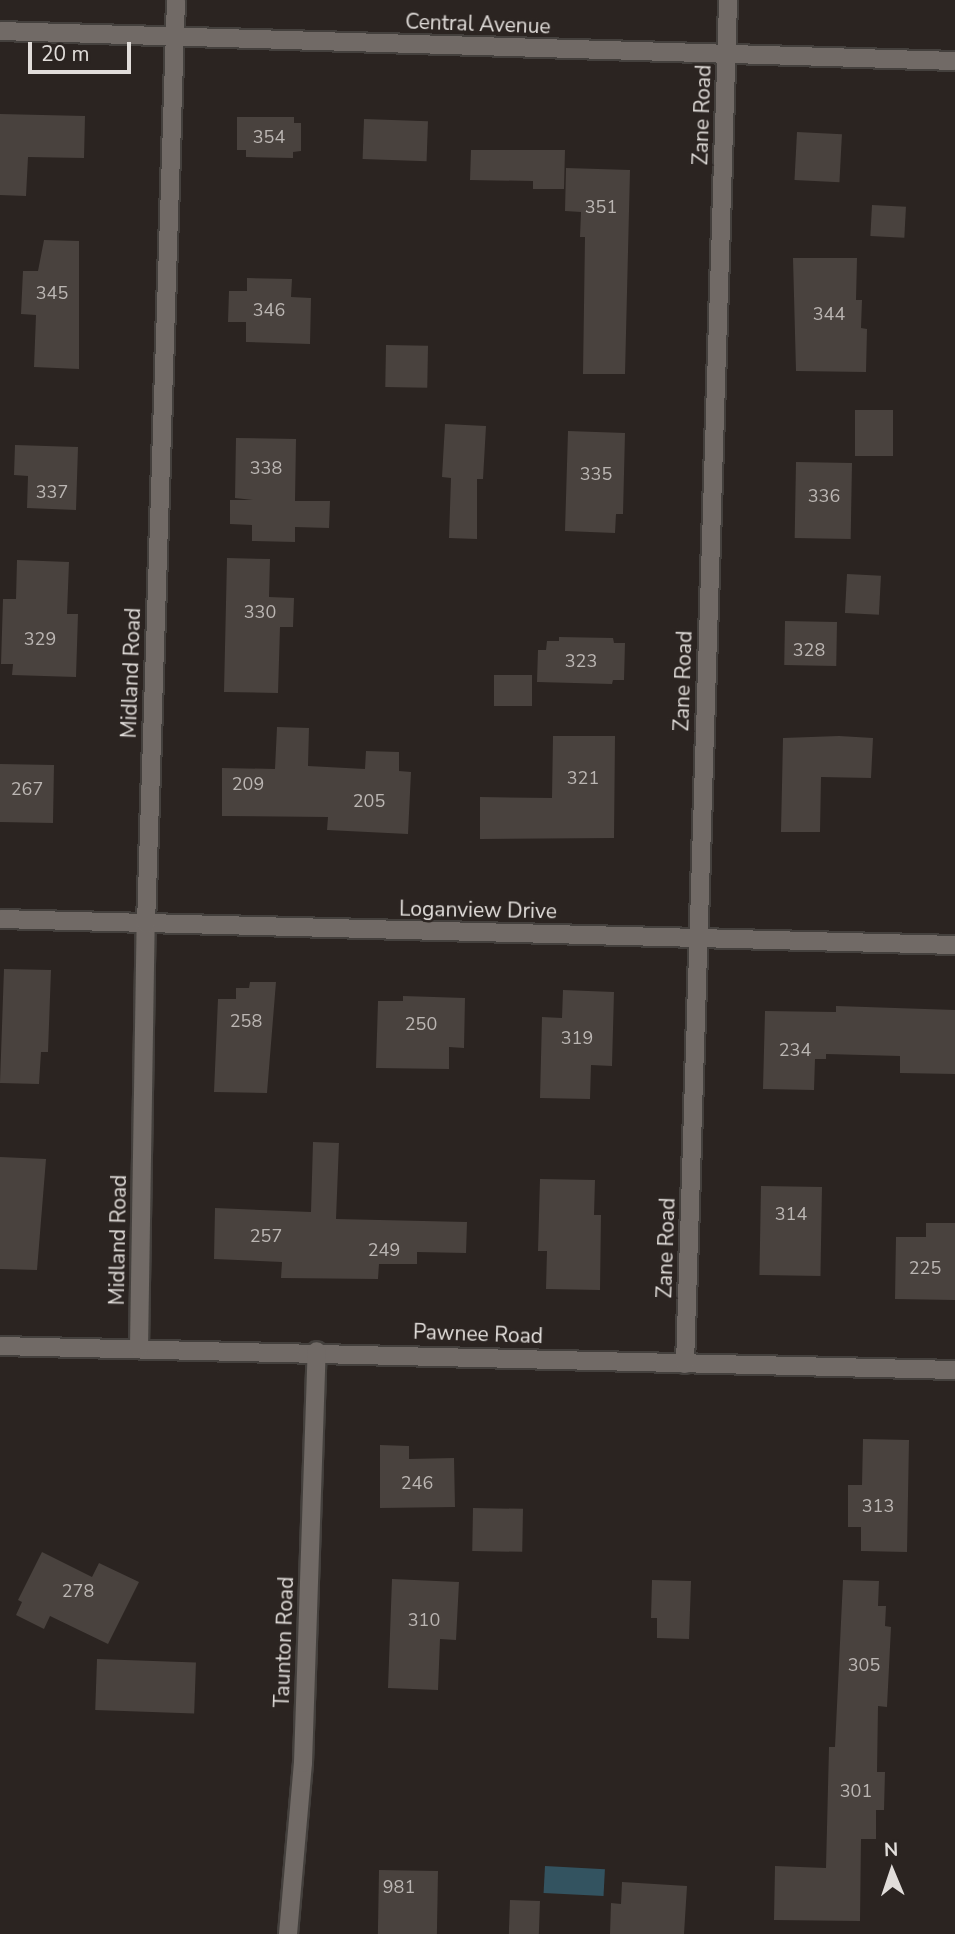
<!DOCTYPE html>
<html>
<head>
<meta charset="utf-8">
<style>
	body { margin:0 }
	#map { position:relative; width:955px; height:1934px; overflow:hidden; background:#2b2421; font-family:"Nunito Sans",sans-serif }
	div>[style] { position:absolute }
	.water>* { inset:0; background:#335360; transform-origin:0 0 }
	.building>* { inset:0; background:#49423e; transform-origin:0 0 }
	.roads { filter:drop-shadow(2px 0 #44403d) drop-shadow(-2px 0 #44403d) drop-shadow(0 2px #44403d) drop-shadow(0 -2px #44403d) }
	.street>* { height:18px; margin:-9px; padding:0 9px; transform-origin:9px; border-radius:9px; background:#716a66 }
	span { translate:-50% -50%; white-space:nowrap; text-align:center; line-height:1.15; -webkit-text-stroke:5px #2b2421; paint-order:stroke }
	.number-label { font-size:18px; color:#bbb6b3 }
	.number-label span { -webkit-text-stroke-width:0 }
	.street-label { font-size:21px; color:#e1ddda }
	.north { position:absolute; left:857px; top:1836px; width:70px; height:70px; -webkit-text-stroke:5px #2b2421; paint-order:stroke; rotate:358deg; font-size:19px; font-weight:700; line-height:28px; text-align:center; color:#e1ddda }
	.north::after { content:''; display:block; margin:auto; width:24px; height:32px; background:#e1ddda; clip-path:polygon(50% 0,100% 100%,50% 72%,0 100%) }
	.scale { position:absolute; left:28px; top:42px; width:103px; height:32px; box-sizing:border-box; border:4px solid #e1ddda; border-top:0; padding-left:9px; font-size:21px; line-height:24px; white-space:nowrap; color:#e1ddda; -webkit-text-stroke:5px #2b2421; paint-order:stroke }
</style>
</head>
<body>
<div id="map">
	<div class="water">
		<i style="left:545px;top:1866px;width:60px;height:27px;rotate:3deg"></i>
	</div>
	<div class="building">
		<i style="clip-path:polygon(0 114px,85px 116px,84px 158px,28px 157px,26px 196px,0 195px)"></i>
		<i style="clip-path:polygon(237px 117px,294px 117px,294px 123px,301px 123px,301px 151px,293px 152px,293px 158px,246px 157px,246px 150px,237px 150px)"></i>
		<i style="left:364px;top:119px;width:64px;height:40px;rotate:2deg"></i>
		<i style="left:797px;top:132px;width:45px;height:48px;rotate:3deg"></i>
		<i style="clip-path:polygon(471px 150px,565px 150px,564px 189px,533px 189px,533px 181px,470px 180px)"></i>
		<i style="clip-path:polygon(566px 168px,630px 170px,625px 374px,583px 374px,585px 237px,580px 237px,581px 212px,565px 211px)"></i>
		<i style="left:872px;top:205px;width:34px;height:31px;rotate:3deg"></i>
		<i style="clip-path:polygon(44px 240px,79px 241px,79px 369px,34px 367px,36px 315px,21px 314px,23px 271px,38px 271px)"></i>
		<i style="clip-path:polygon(793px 258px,857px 258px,856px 300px,862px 300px,861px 328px,867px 329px,866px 372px,796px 371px)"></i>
		<i style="clip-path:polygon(247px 278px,292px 279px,291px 297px,311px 298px,310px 344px,246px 342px,246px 322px,228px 322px,229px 291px,247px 291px)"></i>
		<i style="left:386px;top:345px;width:42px;height:42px;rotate:1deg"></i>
		<i style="left:855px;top:410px;width:38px;height:46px"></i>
		<i style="clip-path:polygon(445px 424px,486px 426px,483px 479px,477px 479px,477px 539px,449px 538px,451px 478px,442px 477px)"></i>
		<i style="clip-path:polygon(568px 431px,625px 433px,623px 514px,616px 514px,615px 533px,565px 531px)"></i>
		<i style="clip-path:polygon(236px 438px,296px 439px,295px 501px,330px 501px,329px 528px,295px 527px,295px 542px,252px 541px,252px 525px,230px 524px,230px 500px,253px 500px,235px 498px)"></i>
		<i style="clip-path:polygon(15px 445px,78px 447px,76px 510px,27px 508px,28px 476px,14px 475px)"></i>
		<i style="left:796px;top:462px;width:56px;height:76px;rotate:1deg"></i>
		<i style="clip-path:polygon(227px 558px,270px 559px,269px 597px,294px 598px,293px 627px,280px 627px,278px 693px,224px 692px)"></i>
		<i style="clip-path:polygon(17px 560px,69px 562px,67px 614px,78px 614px,76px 677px,12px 675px,13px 664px,1px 664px,3px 599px,16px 599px)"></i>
		<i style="left:847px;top:574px;width:34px;height:39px;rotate:3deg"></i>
		<i style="left:785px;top:621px;width:52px;height:44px;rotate:1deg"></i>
		<i style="clip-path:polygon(559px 637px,613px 638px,614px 643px,625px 643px,624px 680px,613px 680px,612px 684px,537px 682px,538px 650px,546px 650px,547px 641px,559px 641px)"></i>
		<i style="left:494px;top:675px;width:38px;height:31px"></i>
		<i style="clip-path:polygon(277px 727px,309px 728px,308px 766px,365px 769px,366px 751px,399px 752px,399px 771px,411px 772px,408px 834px,327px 830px,328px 817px,222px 816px,222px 768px,275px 769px)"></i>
		<i style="clip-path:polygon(553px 736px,615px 736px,614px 838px,480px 839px,480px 797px,552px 798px)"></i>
		<i style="clip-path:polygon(839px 736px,873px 738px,871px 778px,821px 777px,820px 832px,781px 832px,783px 738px)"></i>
		<i style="left:0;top:764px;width:54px;height:58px;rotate:1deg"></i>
		<i style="clip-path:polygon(4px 969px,51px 970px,48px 1052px,41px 1052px,39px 1084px,0 1083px)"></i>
		<i style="clip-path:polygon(250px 982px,276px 982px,267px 1093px,214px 1092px,218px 999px,236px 999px,236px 988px,249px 988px)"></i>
		<i style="clip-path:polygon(563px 990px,614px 992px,612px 1066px,591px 1065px,590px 1099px,540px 1098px,542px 1017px,562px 1018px)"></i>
		<i style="clip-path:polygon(403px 996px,465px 998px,464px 1048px,449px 1047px,449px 1069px,376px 1068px,378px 1001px,403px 1001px)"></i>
		<i style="clip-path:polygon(836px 1006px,955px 1010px,955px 1074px,900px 1073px,900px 1056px,826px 1054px,826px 1059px,815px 1059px,814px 1090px,763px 1089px,765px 1011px,836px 1012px)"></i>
		<i style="clip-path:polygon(313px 1142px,339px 1143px,336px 1219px,467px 1222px,466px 1253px,417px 1252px,417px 1264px,379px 1264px,378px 1279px,281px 1278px,282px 1262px,214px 1259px,215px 1208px,311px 1212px)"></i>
		<i style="clip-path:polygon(0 1157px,46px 1159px,37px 1270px,0 1269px)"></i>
		<i style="clip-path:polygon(540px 1179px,595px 1180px,594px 1215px,601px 1215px,600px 1290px,546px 1289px,547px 1251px,538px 1251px)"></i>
		<i style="left:761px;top:1186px;width:61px;height:89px;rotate:1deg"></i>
		<i style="clip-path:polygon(926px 1223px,955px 1223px,955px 1300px,895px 1299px,896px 1237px,926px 1237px)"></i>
		<i style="clip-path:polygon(863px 1439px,909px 1440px,907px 1552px,861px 1551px,861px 1527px,848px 1527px,848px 1485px,862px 1485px)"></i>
		<i style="clip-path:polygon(380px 1445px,409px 1446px,409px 1459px,454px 1458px,455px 1507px,380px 1508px)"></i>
		<i style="left:473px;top:1508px;width:50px;height:43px;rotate:1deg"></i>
		<i style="clip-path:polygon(42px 1552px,92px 1577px,99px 1563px,139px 1582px,108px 1644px,50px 1616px,44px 1629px,16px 1615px,22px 1602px,18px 1600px)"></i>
		<i style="clip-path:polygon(392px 1579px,459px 1582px,456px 1640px,440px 1639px,438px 1690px,388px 1688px)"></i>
		<i style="clip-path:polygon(652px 1580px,691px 1581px,689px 1639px,657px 1638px,657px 1618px,651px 1618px)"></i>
		<i style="clip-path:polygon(843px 1580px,879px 1581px,878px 1606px,886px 1606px,885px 1626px,891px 1627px,887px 1707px,878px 1706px,877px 1772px,885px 1772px,884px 1810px,876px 1810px,876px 1839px,861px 1839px,860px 1921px,774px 1920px,775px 1866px,826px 1868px,829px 1747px,835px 1747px)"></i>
		<i style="left:97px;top:1659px;width:99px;height:51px;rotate:2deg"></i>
		<i style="left:379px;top:1870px;width:59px;height:64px;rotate:1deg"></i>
		<i style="clip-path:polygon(622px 1882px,687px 1886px,684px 1934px,610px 1934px,611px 1903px,621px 1904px)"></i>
		<i style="left:510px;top:1900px;width:30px;height:34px;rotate:2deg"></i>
	</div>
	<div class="roads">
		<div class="street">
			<i style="left:0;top:31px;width:955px;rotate:1.8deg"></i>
			<i style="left:0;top:919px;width:955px;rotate:1.56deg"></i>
			<i style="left:0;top:1346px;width:955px;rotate:1.44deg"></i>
			<i style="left:139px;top:1348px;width:424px;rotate:-89.1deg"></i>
			<i style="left:146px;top:924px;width:924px;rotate:-88.14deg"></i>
			<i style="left:685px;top:1364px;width:1365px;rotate:-88.19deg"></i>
			<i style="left:288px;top:1934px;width:172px;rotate:-85deg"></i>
			<i style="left:303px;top:1763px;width:412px;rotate:-88.1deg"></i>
		</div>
	</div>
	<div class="number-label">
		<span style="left:269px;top:137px">354</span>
		<span style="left:601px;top:207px">351</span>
		<span style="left:52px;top:293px">345</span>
		<span style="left:269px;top:310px">346</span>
		<span style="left:829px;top:314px">344</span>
		<span style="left:266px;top:468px">338</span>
		<span style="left:596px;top:474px">335</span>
		<span style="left:52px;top:492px">337</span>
		<span style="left:824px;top:496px">336</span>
		<span style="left:260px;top:612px">330</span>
		<span style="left:40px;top:639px">329</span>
		<span style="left:809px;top:650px">328</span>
		<span style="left:581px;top:661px">323</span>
		<span style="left:583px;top:778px">321</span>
		<span style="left:248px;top:784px">209</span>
		<span style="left:27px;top:789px">267</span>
		<span style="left:369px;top:801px">205</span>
		<span style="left:246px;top:1021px">258</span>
		<span style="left:421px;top:1024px">250</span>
		<span style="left:577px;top:1038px">319</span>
		<span style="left:795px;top:1050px">234</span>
		<span style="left:791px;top:1214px">314</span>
		<span style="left:266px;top:1236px">257</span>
		<span style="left:384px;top:1250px">249</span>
		<span style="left:925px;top:1268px">225</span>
		<span style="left:417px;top:1483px">246</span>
		<span style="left:878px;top:1506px">313</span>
		<span style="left:78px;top:1591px">278</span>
		<span style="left:424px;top:1620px">310</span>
		<span style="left:864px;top:1665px">305</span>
		<span style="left:856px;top:1791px">301</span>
		<span style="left:399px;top:1887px">981</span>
	</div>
	<div class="street-label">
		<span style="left:478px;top:24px;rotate:2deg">Central Avenue</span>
		<span style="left:702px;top:115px;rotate:-88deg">Zane Road</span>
		<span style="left:131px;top:673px;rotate:-88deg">Midland Road</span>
		<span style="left:683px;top:681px;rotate:-88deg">Zane Road</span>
		<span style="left:478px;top:910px;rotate:1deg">Loganview Drive</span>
		<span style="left:118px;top:1240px;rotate:-89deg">Midland Road</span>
		<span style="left:666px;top:1248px;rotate:-88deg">Zane Road</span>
		<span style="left:478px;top:1334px;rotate:2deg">Pawnee Road</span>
		<span style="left:284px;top:1642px;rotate:-88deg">Taunton Road</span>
	</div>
	<div class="north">N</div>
	<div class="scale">20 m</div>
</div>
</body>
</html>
